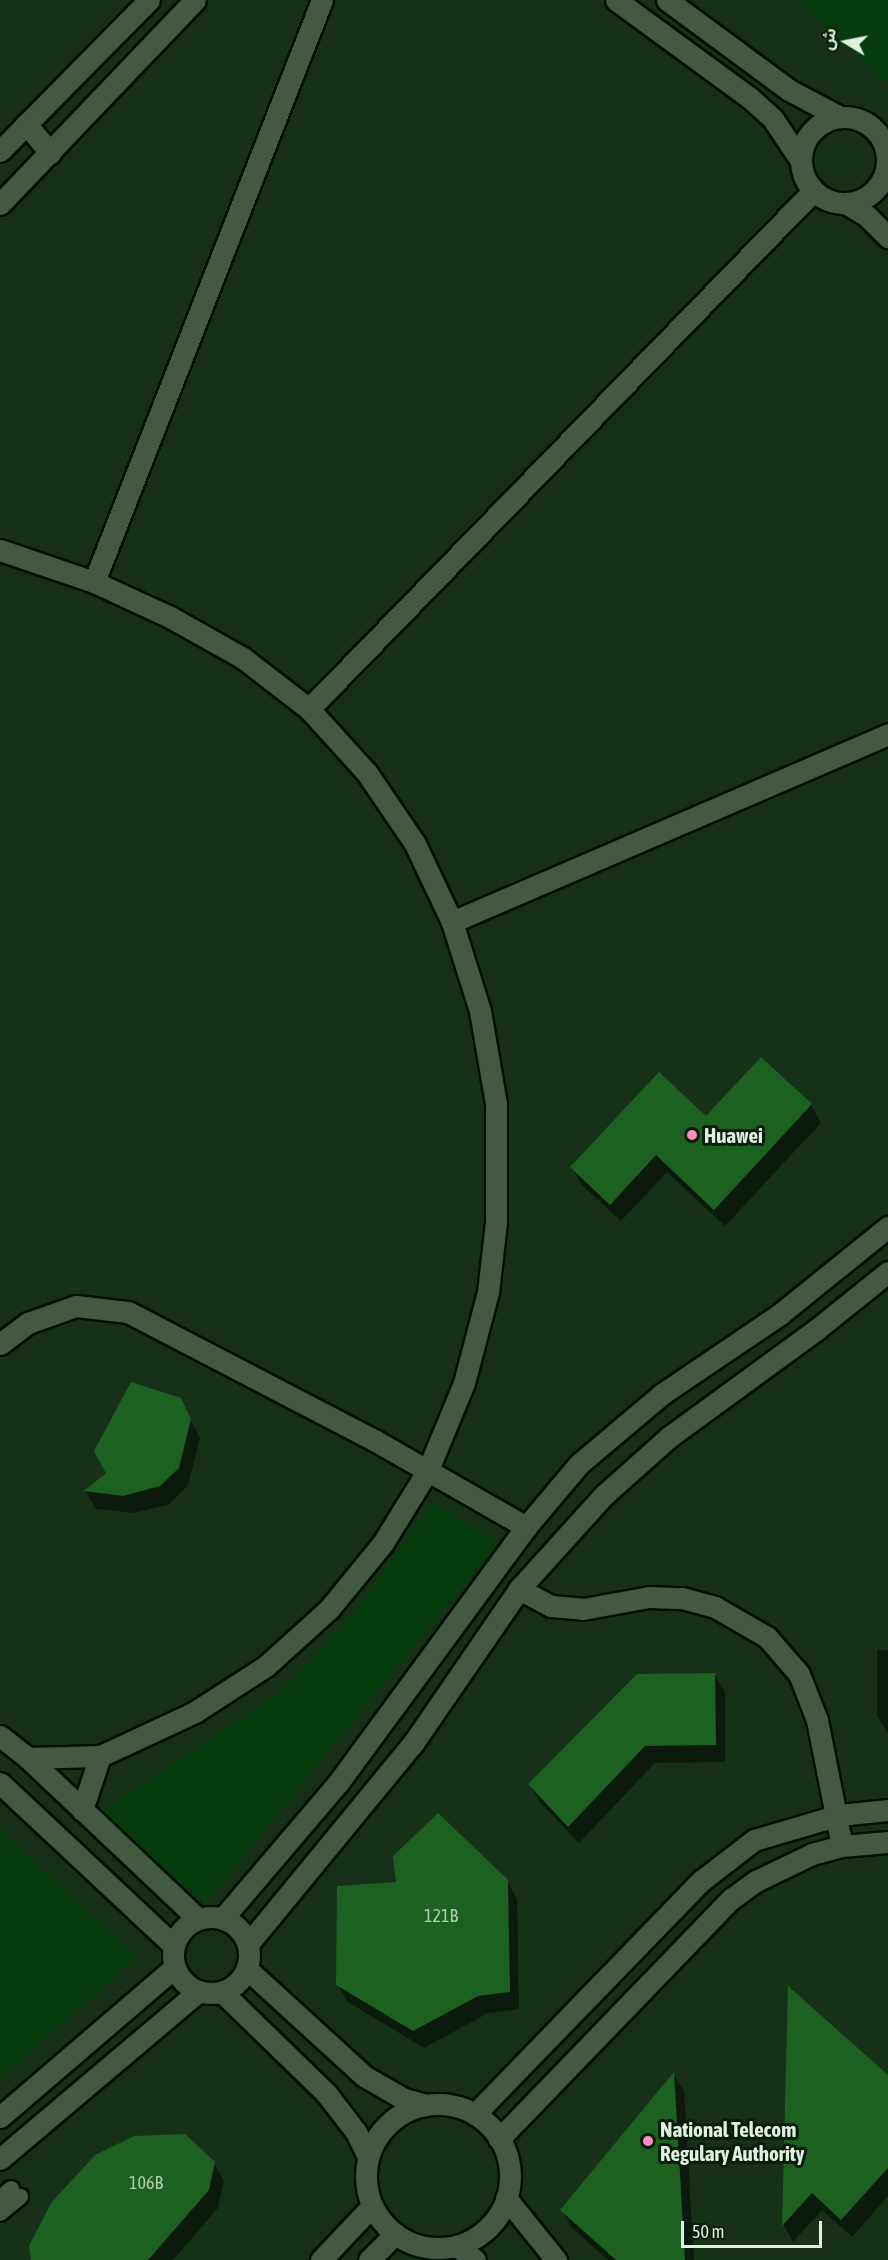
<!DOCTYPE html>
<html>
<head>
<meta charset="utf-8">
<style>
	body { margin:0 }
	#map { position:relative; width:888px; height:2260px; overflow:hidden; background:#132813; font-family:"Asap Condensed","Noto Sans Arabic",sans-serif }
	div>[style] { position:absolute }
	.built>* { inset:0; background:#163117; transform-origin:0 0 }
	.green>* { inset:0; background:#063b0b }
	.shadow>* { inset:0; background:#0007 }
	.building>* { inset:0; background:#1d6121 }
	.roads { filter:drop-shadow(2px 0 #001001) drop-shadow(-2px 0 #001001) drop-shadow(0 2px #001001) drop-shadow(0 -2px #001001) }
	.pedestrian>* { height:16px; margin:-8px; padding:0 8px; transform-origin:8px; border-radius:8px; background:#425942 }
	.minor>* { height:21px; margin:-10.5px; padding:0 10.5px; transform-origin:10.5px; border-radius:10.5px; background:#425942 }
	.minor>.ring { margin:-10.5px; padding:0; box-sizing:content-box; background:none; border:21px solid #425942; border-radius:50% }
	.dots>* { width:16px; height:16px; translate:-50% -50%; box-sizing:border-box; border:3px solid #091e0a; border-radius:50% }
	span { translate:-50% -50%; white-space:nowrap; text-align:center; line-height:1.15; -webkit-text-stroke:6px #091e0a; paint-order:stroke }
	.number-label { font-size:18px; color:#b1ccb1 }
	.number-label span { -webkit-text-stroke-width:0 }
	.poi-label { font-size:21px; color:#e2f0e1; font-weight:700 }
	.left { translate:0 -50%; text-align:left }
	.north { position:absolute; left:816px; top:12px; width:60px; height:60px; -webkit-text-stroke:4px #091e0a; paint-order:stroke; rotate:280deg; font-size:16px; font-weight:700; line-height:24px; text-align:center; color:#e2f0e1 }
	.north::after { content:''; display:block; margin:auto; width:21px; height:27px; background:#e2f0e1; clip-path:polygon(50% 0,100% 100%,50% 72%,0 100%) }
	.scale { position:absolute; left:681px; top:2221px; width:141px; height:27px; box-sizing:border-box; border:3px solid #e2f0e1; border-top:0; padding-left:8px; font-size:18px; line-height:21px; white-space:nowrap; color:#e2f0e1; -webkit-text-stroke:4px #091e0a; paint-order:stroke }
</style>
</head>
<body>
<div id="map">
	<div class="built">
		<i style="left:0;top:0;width:888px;height:2260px"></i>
	</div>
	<div class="green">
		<i style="clip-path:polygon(798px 0,888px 0,888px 85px)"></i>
		<i style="clip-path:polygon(432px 1503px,499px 1541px,205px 1904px,100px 1812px,280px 1693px,353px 1614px)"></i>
		<i style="clip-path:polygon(0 1830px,137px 1957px,0 2079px)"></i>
	</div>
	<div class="shadow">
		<i style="clip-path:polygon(761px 1059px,811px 1105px,821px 1123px,725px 1226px,667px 1172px,621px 1221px,582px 1185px,572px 1168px,707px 1118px)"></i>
		<i style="clip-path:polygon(180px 1400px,200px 1438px,188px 1485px,170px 1504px,134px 1513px,96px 1509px,86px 1492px)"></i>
		<i style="clip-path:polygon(877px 1650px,888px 1650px,888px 1733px,877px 1716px)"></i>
		<i style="clip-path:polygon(715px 1675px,725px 1692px,725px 1762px,655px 1763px,579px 1843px,540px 1802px,530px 1785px)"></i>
		<i style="clip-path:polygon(507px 1881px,517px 1899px,519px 2009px,488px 2013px,424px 2048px,348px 2002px,337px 1984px,397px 1883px)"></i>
		<i style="clip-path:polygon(790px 1989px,888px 2077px,888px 2196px,852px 2237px,822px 2210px,793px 2242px,784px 2226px)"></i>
		<i style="clip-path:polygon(674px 2075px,684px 2091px,694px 2260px,608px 2260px,572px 2228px,562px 2210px)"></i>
		<i style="clip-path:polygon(214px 2163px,224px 2181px,218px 2208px,173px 2260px,32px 2260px)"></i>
	</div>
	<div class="building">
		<i style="clip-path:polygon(761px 1057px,812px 1104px,714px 1210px,656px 1155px,610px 1205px,570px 1167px,659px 1072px,706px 1116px)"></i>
		<i style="clip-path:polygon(131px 1382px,181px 1398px,191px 1419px,179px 1468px,160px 1486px,123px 1496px,84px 1491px,106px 1473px,94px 1451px)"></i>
		<i style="clip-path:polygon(715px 1673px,716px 1745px,645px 1746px,568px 1827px,528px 1784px,637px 1674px)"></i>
		<i style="clip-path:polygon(438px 1813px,508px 1880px,510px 1992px,478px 1996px,413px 2031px,336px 1985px,337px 1886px,396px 1882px,393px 1856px)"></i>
		<i style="clip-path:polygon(788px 1986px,888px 2075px,888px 2168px,841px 2220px,812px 2193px,782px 2226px)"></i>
		<i style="clip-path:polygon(674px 2072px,685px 2260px,616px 2260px,560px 2210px)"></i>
		<i style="clip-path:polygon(185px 2134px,215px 2162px,209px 2190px,148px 2260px,31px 2260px,29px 2246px,51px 2203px,95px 2155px,134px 2136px)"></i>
	</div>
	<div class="roads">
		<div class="pedestrian">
			<i style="left:0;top:2199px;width:15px;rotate:-42deg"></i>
			<i style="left:0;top:2213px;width:26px;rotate:-39deg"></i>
		</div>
		<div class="minor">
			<i style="left:616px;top:0;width:166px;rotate:36.2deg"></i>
			<i style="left:750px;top:98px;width:31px;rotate:42deg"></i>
			<i style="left:773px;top:119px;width:50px;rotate:56.3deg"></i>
			<i style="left:667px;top:0;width:152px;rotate:36.4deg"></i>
			<i style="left:789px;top:90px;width:58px;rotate:27.9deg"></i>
			<i class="ring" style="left:801px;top:117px;width:65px;height:65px"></i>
			<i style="left:26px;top:124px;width:38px;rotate:50deg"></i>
			<i style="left:0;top:151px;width:212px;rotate:-45.4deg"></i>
			<i style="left:0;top:204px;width:282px;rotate:-46.3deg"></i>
			<i style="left:847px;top:204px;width:23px;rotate:31deg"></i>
			<i style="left:867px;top:216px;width:30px;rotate:45deg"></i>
			<i style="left:0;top:550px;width:99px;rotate:18.8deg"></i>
			<i style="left:94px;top:582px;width:84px;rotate:24.7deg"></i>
			<i style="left:170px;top:617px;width:84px;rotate:29.3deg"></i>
			<i style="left:243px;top:658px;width:83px;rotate:37.7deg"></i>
			<i style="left:309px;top:709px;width:86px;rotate:47.8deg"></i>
			<i style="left:367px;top:773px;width:86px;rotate:55.9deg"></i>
			<i style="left:415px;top:844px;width:86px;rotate:64.6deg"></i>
			<i style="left:452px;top:922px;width:93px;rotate:72.5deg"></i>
			<i style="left:480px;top:1011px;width:94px;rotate:80.2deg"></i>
			<i style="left:496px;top:1104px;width:118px;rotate:90deg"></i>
			<i style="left:496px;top:1222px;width:70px;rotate:96.5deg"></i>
			<i style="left:488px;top:1292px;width:94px;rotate:104.8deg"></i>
			<i style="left:464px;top:1383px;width:94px;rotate:112.5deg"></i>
			<i style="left:428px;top:1470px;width:86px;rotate:121.7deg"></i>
			<i style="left:383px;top:1543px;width:85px;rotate:129.3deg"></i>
			<i style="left:329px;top:1609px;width:85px;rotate:137.9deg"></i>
			<i style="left:266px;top:1666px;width:85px;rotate:147.1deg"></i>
			<i style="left:195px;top:1712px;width:105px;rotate:155.1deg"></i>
			<i style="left:100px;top:1756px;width:72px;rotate:178.4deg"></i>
			<i style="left:94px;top:582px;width:625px;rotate:-68.61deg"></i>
			<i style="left:309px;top:709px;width:723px;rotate:-45.78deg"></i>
			<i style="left:452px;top:922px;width:475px;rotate:-23.3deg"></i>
			<i style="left:0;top:1344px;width:35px;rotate:-37deg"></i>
			<i style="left:28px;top:1323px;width:51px;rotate:-19.5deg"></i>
			<i style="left:76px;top:1306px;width:52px;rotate:6.6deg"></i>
			<i style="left:128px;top:1312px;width:280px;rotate:27.5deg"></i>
			<i style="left:376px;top:1441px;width:173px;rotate:29.8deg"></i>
			<i style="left:519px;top:1589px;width:36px;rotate:28deg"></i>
			<i style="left:551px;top:1606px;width:32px;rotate:5deg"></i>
			<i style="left:583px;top:1609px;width:67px;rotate:-10.3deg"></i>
			<i style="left:649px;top:1597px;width:33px;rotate:2deg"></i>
			<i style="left:682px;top:1598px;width:34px;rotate:15deg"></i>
			<i style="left:715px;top:1607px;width:60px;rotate:30deg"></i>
			<i style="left:767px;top:1637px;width:49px;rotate:49.1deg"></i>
			<i style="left:799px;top:1674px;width:49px;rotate:68.6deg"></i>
			<i style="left:817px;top:1720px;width:128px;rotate:78.8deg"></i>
			<i style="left:0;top:1736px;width:36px;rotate:38deg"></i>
			<i style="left:28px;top:1758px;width:234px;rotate:43.4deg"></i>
			<i style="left:0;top:1783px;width:238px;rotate:43.1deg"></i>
			<i style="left:82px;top:1810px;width:57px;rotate:-71.6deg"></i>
			<i class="ring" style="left:173px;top:1917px;width:55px;height:55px"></i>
			<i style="left:223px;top:1918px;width:177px;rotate:-49.6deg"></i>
			<i style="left:338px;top:1783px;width:318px;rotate:-53.7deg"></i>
			<i style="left:526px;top:1527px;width:82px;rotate:-49.9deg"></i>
			<i style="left:579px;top:1464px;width:109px;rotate:-40.1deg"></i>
			<i style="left:662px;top:1394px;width:143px;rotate:-34.1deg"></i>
			<i style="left:780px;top:1314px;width:139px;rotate:-38.9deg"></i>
			<i style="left:248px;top:1944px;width:261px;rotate:-50.6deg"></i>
			<i style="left:414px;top:1742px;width:186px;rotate:-55.5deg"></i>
			<i style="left:519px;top:1589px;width:127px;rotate:-47.9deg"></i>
			<i style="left:604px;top:1495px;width:87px;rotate:-41.7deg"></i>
			<i style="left:669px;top:1437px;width:183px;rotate:-36.1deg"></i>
			<i style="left:817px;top:1329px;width:91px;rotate:-38.8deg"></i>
			<i style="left:247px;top:1969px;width:159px;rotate:42.4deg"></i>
			<i style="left:364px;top:2076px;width:46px;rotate:29.9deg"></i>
			<i style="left:404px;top:2099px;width:23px;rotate:15deg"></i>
			<i style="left:222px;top:1992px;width:145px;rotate:44.2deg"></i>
			<i style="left:326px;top:2093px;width:49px;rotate:52.4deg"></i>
			<i style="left:356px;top:2132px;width:28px;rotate:64deg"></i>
			<i class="ring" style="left:366px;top:2104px;width:123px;height:123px"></i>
			<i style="left:475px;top:2114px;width:325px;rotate:-45.9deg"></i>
			<i style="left:701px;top:1881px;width:67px;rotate:-37.7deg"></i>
			<i style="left:754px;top:1840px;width:89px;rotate:-16.4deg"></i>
			<i style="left:839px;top:1815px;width:49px;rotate:-5.8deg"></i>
			<i style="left:0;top:2117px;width:230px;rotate:-40.6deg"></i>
			<i style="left:499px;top:2139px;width:334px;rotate:-46deg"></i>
			<i style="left:731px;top:1899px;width:31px;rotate:-36deg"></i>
			<i style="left:756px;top:1881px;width:62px;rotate:-25.7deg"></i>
			<i style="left:812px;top:1854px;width:31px;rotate:-15deg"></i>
			<i style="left:842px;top:1846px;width:46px;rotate:-5deg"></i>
			<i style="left:0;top:2159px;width:260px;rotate:-40.2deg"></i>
			<i style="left:506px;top:2198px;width:80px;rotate:51.1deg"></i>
			<i style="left:458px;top:2247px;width:21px;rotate:37deg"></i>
			<i style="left:321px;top:2260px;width:74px;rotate:-46.6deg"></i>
			<i style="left:369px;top:2260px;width:37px;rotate:-45deg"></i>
		</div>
	</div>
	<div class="dots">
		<i style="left:692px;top:1135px;background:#fe8ebe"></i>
		<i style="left:648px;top:2141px;background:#fe8ebe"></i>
	</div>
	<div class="number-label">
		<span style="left:441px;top:1916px">121B</span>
		<span style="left:146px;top:2183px">106B</span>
	</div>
	<div class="poi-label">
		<span class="left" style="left:704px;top:1135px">Huawei</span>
		<span class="left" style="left:660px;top:2141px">National Telecom<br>Regulary Authority</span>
	</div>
	<div class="north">ش</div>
	<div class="scale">50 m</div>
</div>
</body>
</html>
